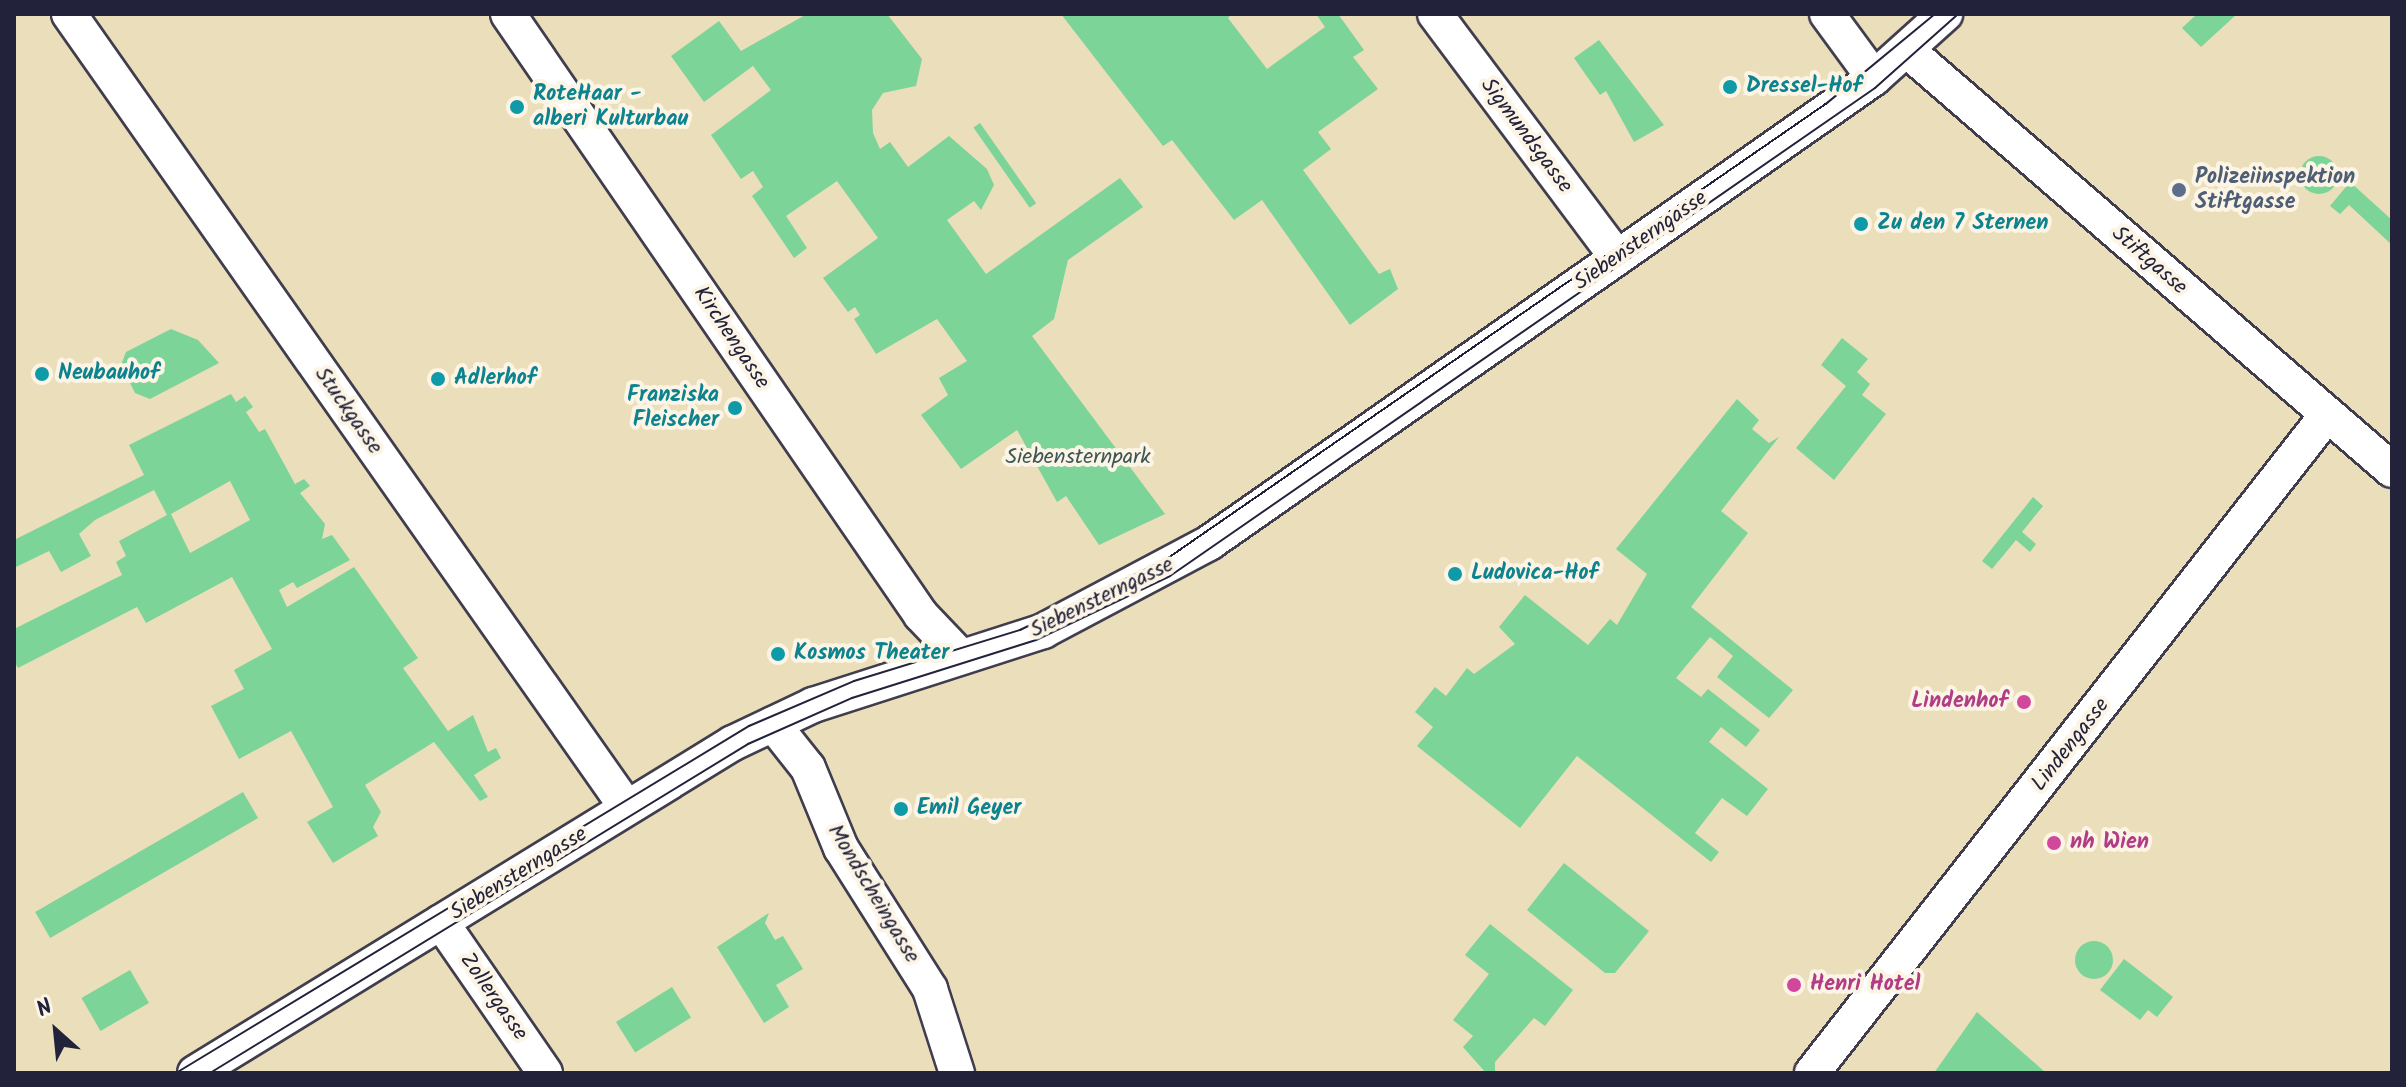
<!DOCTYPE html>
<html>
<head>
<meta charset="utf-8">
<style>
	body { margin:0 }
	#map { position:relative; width:2406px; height:1087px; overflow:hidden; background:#ebdeba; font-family:Kalam,sans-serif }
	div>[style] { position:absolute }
	.green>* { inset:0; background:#7cd499; transform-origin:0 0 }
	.round { border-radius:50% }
	.roads { filter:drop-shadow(2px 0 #403e4e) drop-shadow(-2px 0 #403e4e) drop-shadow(0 2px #403e4e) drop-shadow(0 -2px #403e4e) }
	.minor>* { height:34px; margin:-17px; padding:0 17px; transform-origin:17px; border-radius:17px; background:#fff }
	.tram>* { height:2px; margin:-1px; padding:0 1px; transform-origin:1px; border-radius:1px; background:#22223b }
	.dots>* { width:22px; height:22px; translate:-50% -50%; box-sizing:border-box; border:4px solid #fcf5e5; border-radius:50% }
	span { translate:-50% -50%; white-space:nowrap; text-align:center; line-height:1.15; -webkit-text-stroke:8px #fcf5e5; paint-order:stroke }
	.culture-label { font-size:22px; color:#0d838f; font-weight:700 }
	.left { translate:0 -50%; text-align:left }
	.right { translate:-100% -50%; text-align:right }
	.street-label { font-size:22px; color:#22223b }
	.service-label { font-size:22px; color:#4e5e75; font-weight:700 }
	.park-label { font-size:22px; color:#3d5757 }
	.hotel-label { font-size:22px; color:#b23c85; font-weight:700 }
	.frame { position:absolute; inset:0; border:16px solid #22223b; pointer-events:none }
	.north { position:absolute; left:16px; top:991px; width:80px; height:80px; -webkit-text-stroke:6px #fcf5e5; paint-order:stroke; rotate:333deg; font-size:22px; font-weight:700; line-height:32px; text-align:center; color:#22223b }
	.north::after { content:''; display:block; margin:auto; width:28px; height:36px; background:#22223b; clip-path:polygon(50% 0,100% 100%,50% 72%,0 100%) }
</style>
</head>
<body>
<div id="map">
	<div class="green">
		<i style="clip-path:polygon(807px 14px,887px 14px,922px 59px,916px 86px,883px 93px,872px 110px,873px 133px,880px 149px,890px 142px,908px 167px,949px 136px,987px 169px,994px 185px,981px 210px,974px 201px,947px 220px,986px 274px,1120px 178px,1143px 207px,1068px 260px,1054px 319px,1032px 336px,1165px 514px,1099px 545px,1066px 496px,1057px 502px,1017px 430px,961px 469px,921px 415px,948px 395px,939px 378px,967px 361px,937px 319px,876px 354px,854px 319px,860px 315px,855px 307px,848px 312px,823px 278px,878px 238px,837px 181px,786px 216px,807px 248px,794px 258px,752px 196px,763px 187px,753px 171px,741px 179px,711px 135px,771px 90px,753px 66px,704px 102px,671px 56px,719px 21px,741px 51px)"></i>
		<i style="clip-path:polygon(1061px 14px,1232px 14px,1228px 18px,1267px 69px,1325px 27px,1316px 14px,1338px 14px,1364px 50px,1353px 57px,1378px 89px,1318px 132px,1331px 149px,1303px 170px,1379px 274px,1390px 269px,1398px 289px,1350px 325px,1262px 200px,1234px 220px,1172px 140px,1163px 146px)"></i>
		<i style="clip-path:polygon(2197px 14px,2237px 14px,2201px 47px,2182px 28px)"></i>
		<i style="clip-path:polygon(1599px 40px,1664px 125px,1634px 142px,1606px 91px,1600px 95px,1574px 58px)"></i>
		<i style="left:980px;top:123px;width:98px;height:8px;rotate:55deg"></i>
		<i class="round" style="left:2300px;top:156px;width:38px;height:38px"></i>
		<i style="clip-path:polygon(2350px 182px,2392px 220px,2392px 245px,2349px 205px,2340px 214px,2330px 206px)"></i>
		<i style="clip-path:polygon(171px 329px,198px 340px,219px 363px,150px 399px,135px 393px,121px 365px,126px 352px)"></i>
		<i style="clip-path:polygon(1842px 338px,1868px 359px,1857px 372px,1870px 384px,1862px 395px,1886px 414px,1834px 480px,1796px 448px,1846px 386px,1821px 365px)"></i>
		<i style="clip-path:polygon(evenodd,231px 394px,236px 402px,245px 396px,253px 407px,246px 412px,259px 432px,265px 429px,295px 484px,304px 479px,310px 486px,300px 493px,325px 524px,322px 539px,332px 535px,350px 560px,297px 588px,293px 582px,279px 590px,287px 607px,354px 567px,418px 658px,403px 668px,448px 731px,473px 715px,488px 752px,496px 748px,501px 758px,474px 775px,488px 797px,480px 801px,434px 742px,365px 785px,381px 812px,373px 827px,378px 836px,333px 863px,307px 822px,333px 807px,291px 731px,239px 759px,211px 706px,244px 689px,234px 670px,272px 649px,232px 577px,146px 623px,137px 607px,18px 668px,14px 661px,14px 629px,122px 575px,116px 562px,126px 556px,119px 541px,167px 515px,154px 490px,95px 520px,79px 534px,91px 556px,61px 572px,49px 551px,14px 568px,14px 540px,144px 475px,129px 445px,231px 394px,230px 481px,250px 520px,190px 553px,171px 514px,230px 481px)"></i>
		<i style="clip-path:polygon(1737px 399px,1759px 420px,1752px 429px,1769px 443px,1779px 437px,1721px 511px,1748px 533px,1691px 607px,1793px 690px,1769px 718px,1717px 677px,1733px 656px,1710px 637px,1676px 678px,1701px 697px,1708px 689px,1760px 730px,1746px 747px,1721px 727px,1709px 742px,1768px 789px,1747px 816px,1722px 798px,1695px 833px,1719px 852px,1711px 862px,1577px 756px,1520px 828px,1417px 746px,1433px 727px,1415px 712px,1435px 687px,1446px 696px,1467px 668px,1474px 674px,1515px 644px,1499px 627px,1525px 595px,1588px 645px,1610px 619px,1617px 625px,1647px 574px,1616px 549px)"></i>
		<i style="clip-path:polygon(2033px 497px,2043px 506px,2022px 532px,2036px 544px,2030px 552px,2016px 540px,1992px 569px,1982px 561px)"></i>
		<i style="left:243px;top:792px;width:30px;height:240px;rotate:60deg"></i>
		<i style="clip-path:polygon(1564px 863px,1649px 931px,1615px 973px,1605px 973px,1527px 910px)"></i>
		<i style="clip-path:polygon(769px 913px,765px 923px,775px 940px,783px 936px,803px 969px,776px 985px,789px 1007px,764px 1023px,717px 947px)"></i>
		<i style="clip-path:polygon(1490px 924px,1573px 990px,1545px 1026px,1534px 1018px,1495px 1062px,1495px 1073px,1486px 1073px,1463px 1047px,1473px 1036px,1453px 1020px,1489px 974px,1465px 955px)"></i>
		<i class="round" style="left:2075px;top:941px;width:38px;height:38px"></i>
		<i style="clip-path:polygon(2124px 959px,2173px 997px,2157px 1017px,2148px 1010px,2140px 1020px,2100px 990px)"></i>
		<i style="left:130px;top:970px;width:38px;height:56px;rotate:60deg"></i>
		<i style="left:672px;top:987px;width:36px;height:66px;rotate:58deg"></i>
		<i style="clip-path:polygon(1977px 1012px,2046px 1073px,1934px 1073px)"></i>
	</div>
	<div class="roads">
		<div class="minor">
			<i style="left:69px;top:14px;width:970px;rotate:54.9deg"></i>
			<i style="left:508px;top:14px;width:729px;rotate:55.5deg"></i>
			<i style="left:921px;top:615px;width:58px;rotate:46.4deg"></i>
			<i style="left:1435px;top:14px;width:304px;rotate:53.2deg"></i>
			<i style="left:1827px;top:14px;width:79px;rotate:53.7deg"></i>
			<i style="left:1908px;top:51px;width:640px;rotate:40.88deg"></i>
			<i style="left:773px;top:724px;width:56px;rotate:51.5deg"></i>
			<i style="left:808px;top:768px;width:87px;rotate:67.6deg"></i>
			<i style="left:841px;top:848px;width:167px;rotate:57.7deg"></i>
			<i style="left:930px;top:989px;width:88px;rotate:72.2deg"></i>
			<i style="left:441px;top:922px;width:183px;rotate:55.4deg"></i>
			<i style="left:195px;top:1073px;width:631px;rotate:-31.52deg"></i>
			<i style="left:733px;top:743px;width:89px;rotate:-25.4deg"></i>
			<i style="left:813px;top:705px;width:242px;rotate:-17.8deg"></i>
			<i style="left:1043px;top:631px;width:188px;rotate:-27.9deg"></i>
			<i style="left:1209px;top:543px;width:811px;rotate:-34.96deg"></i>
			<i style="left:1874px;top:78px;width:96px;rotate:-42deg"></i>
			<i style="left:1812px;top:1073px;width:836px;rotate:-51.95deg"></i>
		</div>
	</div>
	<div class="tram">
		<i style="left:176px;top:1073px;width:670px;rotate:-31.2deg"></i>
		<i style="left:749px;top:726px;width:114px;rotate:-23.2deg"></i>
		<i style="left:854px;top:681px;width:174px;rotate:-17.1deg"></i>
		<i style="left:1020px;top:630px;width:161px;rotate:-25.8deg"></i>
		<i style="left:1165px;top:560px;width:804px;rotate:-34.62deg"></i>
		<i style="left:1827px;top:103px;width:140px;rotate:-39.5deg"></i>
		<i style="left:210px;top:1073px;width:631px;rotate:-31.45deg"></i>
		<i style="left:748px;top:744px;width:114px;rotate:-23.9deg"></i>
		<i style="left:852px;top:698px;width:193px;rotate:-17.5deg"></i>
		<i style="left:1036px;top:640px;width:148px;rotate:-25.5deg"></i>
		<i style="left:1170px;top:576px;width:857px;rotate:-34.69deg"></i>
		<i style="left:1875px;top:88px;width:111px;rotate:-41.7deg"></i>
	</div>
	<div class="dots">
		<i style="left:1730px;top:87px;background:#0f9aa8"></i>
		<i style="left:517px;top:107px;background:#0f9aa8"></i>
		<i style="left:2179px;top:190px;background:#5c6f8a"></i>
		<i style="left:1861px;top:224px;background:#0f9aa8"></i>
		<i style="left:42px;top:374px;background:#0f9aa8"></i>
		<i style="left:438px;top:379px;background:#0f9aa8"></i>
		<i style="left:735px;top:408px;background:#0f9aa8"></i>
		<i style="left:1455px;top:574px;background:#0f9aa8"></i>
		<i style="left:778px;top:654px;background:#0f9aa8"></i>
		<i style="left:2024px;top:702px;background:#d1479c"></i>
		<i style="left:901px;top:809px;background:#0f9aa8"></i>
		<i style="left:2054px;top:843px;background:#d1479c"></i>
		<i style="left:1794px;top:985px;background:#d1479c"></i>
	</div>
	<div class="culture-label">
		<span class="left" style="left:1746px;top:87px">Dressel-Hof</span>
		<span class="left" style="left:533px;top:107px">RoteHaar -<br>alberi Kulturbau</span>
		<span class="left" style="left:1877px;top:224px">Zu den 7 Sternen</span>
		<span class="left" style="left:58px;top:374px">Neubauhof</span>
		<span class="left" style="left:454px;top:379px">Adlerhof</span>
		<span class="right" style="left:719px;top:408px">Franziska<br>Fleischer</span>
		<span class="left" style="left:1471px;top:574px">Ludovica-Hof</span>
		<span class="left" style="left:794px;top:654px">Kosmos Theater</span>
		<span class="left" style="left:917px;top:809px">Emil Geyer</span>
	</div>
	<div class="street-label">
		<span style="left:1526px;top:136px;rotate:53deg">Sigmundsgasse</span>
		<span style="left:1641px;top:241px;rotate:-35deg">Siebensterngasse</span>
		<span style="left:2149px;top:261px;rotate:41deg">Stiftgasse</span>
		<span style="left:731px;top:338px;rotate:56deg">Kirchengasse</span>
		<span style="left:348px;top:411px;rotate:55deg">Stuckgasse</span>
		<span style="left:1102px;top:598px;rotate:-26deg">Siebensterngasse</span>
		<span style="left:2071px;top:745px;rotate:-52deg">Lindengasse</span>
		<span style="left:519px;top:874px;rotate:-32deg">Siebensterngasse</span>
		<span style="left:873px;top:894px;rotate:59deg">Mondscheingasse</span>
		<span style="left:493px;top:997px;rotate:55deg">Zollergasse</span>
	</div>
	<div class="service-label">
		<span class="left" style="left:2195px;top:190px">Polizeiinspektion<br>Stiftgasse</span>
	</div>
	<div class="park-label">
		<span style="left:1078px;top:458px">Siebensternpark</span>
	</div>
	<div class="hotel-label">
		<span class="right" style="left:2008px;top:702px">Lindenhof</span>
		<span class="left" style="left:2070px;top:843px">nh Wien</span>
		<span class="left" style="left:1810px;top:985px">Henri Hotel</span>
	</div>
	<div class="frame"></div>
	<div class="north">N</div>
</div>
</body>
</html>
